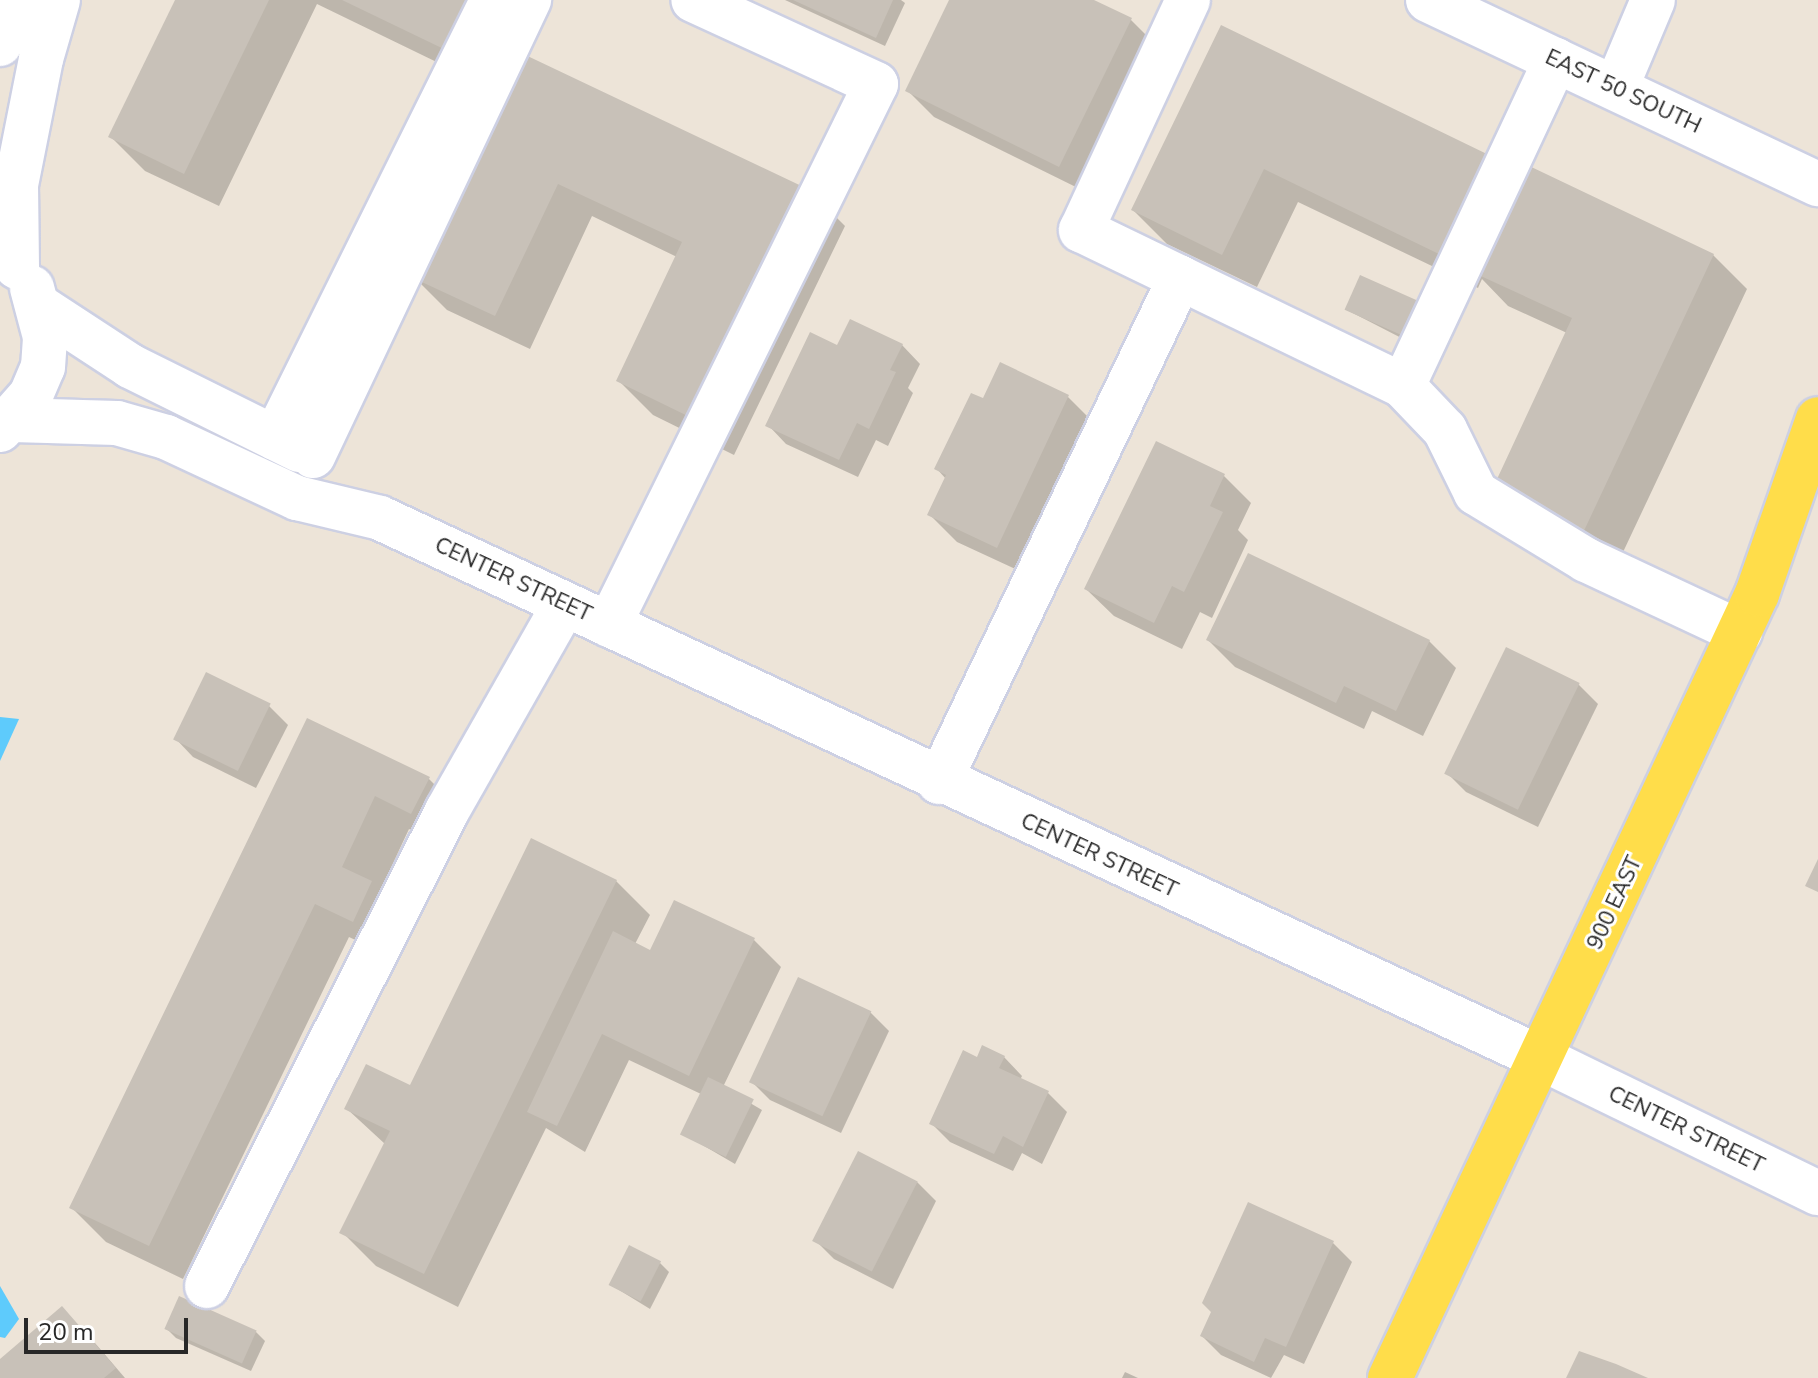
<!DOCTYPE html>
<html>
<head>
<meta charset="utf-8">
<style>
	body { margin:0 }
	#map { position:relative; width:1818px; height:1378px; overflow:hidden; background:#ede4d8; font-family:"Nunito Sans",sans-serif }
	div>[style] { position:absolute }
	.water>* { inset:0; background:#5ecbfc }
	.shadow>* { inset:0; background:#0003 }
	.building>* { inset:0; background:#c8c1b8; transform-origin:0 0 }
	.roads { filter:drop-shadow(2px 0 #cdd0e3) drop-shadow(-2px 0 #cdd0e3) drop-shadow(0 2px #cdd0e3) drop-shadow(0 -2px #cdd0e3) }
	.minor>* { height:44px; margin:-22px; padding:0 22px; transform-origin:22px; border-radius:22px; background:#fff }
	.major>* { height:44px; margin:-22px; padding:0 22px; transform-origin:22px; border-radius:22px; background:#ffdd4a }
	span { translate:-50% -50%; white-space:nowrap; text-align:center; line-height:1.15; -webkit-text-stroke:6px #fff; paint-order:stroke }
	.street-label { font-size:22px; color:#282828 }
	.scale { position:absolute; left:24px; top:1318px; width:164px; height:36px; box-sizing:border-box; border:4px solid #282828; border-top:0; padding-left:10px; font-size:24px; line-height:28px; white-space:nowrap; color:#282828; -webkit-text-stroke:6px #fff; paint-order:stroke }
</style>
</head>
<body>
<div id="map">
	<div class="water">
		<i style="clip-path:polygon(0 717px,19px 719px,0 761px)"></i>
		<i style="clip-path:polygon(0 1286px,19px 1319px,5px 1338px,0 1337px)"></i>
	</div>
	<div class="shadow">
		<i style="clip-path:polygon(177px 0,501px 0,484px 85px,317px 4px,219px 206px,145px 171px,111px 137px)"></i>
		<i style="clip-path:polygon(785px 0,901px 0,905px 3px,885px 46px)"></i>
		<i style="clip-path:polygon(952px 0,1090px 0,1131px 20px,1158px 47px,1086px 192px,934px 117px,907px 90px)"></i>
		<i style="clip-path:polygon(1222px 27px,1490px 157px,1713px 255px,1747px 289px,1616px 567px,1527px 526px,1567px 333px,1508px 306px,1482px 279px,1478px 288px,1298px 202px,1257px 287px,1167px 244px,1133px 210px)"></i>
		<i style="clip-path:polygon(518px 54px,811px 192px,845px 226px,734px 455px,653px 415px,619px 381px,677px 257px,592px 216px,530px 349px,447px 310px,413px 276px)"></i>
		<i style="clip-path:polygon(1361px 278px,1413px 344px,1347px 310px)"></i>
		<i style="clip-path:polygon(902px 345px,920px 364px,908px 388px,913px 393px,888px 446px,876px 440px,858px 477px,786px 444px,768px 425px,838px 348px)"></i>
		<i style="clip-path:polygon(1001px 365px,1068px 397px,1095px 424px,1024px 573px,957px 542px,930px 515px,946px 479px,937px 469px,984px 401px)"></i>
		<i style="clip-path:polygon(1157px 443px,1224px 476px,1251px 503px,1238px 530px,1248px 540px,1212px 618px,1200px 612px,1182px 649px,1114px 616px,1086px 589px)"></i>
		<i style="clip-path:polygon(1208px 640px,1429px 641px,1456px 668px,1423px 736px,1372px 711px,1364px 729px,1235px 667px)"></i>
		<i style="clip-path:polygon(1507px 650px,1579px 685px,1598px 704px,1538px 827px,1466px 792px,1447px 773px)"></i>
		<i style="clip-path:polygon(269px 706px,288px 725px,256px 788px,193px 757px,175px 738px)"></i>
		<i style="clip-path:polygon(308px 720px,428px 778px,462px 812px,446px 847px,409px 829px,380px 891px,405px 917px,387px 955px,349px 937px,183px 1279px,106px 1242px,72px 1208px)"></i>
		<i style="clip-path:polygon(616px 881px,650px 915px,635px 944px,651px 952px,754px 940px,781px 967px,723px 1087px,762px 1110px,735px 1164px,682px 1133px,701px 1094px,629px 1060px,585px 1152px,546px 1128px,458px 1307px,376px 1266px,342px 1232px,385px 1144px,346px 1108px,410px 1088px)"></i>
		<i style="clip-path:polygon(870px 1012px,889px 1031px,841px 1133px,770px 1100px,752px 1082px)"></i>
		<i style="clip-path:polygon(1004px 1057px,1022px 1076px,1020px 1080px,1048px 1093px,1067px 1112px,1042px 1164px,1022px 1153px,1013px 1171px,950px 1142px,931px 1123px)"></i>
		<i style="clip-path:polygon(917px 1182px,936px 1201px,893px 1289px,834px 1259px,815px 1240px)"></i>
		<i style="clip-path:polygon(1333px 1243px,1352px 1262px,1304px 1364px,1284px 1355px,1271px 1378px,1221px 1355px,1202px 1336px,1213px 1312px)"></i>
		<i style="clip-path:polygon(660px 1263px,669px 1272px,650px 1309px,611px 1285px)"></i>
		<i style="clip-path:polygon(62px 1309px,89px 1336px,125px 1378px,0 1378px,0 1362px)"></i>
		<i style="clip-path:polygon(167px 1329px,256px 1332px,265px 1341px,251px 1371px,176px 1338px)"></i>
		<i style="clip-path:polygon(1125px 1372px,1138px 1378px,1122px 1378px)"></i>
	</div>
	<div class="building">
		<i style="clip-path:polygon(175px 0,269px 0,184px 174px,108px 137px)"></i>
		<i style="clip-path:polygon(342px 0,476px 0,450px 52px)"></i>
		<i style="clip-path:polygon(793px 0,893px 0,876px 38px)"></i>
		<i style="clip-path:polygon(949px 0,1094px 0,1132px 18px,1059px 167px,905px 91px)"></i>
		<i style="clip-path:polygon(1221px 25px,1491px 156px,1443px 256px,1264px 169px,1222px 255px,1131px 210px)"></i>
		<i style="clip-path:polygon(517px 51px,812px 191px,700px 422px,616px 381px,682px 242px,558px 184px,495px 316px,411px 277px)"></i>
		<i style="clip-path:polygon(1523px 163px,1714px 254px,1582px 535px,1491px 492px,1572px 318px,1472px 272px)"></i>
		<i style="left:1360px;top:275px;width:64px;height:38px;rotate:24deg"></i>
		<i style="clip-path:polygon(850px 319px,903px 344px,890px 370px,896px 372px,869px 429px,857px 423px,839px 460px,765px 426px,810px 332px,837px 345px)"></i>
		<i style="clip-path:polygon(1000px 362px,1069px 395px,997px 548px,927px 515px,946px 475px,934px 469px,971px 393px,983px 398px)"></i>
		<i style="clip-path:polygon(1156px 441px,1225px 474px,1210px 506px,1223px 512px,1184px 592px,1172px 586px,1154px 623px,1084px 589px)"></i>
		<i style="clip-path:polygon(1248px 553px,1430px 640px,1396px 711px,1344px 686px,1336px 703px,1206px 640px)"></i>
		<i style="left:1506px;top:647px;width:82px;height:141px;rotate:26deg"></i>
		<i style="left:206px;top:672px;width:72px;height:75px;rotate:26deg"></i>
		<i style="clip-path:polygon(307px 718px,430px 777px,411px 814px,375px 796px,342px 867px,372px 881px,353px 922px,315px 904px,149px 1246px,69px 1208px)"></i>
		<i style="clip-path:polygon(531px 838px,617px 880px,424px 1274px,339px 1233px,390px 1131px,344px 1109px,366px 1064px,410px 1085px)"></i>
		<i style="clip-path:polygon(1818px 859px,1818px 892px,1805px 886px)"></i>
		<i style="clip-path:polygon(674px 900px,755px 938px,689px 1076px,602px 1034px,557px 1126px,527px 1112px,613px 931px,650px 950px)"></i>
		<i style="left:798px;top:977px;width:81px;height:116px;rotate:25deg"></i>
		<i style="clip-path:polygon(982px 1045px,1005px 1056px,999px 1068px,1049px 1091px,1023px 1147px,1003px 1136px,994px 1154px,929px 1124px,963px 1050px,977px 1057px)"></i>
		<i style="left:708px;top:1077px;width:51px;height:64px;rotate:26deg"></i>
		<i style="left:858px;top:1151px;width:67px;height:101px;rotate:27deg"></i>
		<i style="clip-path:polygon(1248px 1202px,1334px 1241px,1286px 1347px,1265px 1338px,1254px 1362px,1200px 1336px,1211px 1312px,1202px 1303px)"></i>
		<i style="left:629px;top:1245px;width:36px;height:45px;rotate:27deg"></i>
		<i style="left:179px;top:1296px;width:85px;height:36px;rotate:24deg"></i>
		<i style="clip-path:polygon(62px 1306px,116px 1368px,104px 1378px,0 1378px,0 1359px)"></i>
		<i style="clip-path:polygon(1579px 1351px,1616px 1364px,1648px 1378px,1566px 1378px)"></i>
	</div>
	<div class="roads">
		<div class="minor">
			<i style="left:1188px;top:0;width:254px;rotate:114.9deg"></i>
			<i style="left:1081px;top:230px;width:358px;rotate:25.8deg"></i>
			<i style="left:1403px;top:386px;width:360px;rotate:-64.9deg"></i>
			<i style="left:1428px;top:0;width:431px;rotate:25.3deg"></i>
			<i style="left:0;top:44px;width:48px;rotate:-65.6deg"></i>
			<i style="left:1616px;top:88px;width:95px;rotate:-67.2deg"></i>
			<i style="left:17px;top:267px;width:82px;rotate:-90.7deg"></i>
			<i style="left:16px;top:185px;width:128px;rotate:-78.8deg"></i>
			<i style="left:41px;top:59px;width:61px;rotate:-73.9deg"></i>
			<i style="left:40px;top:307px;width:108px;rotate:33.2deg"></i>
			<i style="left:130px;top:366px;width:189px;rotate:26.4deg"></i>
			<i style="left:1403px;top:386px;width:61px;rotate:46.3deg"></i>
			<i style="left:1445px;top:430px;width:70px;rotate:63.8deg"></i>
			<i style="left:1476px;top:493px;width:129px;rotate:31.3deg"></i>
			<i style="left:1586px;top:560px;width:170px;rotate:25.1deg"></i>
			<i style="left:13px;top:420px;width:104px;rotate:1.7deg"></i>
			<i style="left:117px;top:423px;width:51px;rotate:15.9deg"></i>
			<i style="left:166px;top:437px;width:145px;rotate:25deg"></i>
			<i style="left:297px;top:498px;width:85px;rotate:13.5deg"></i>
			<i style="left:380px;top:518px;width:1283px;rotate:24.95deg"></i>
			<i style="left:1543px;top:1059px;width:306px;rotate:26deg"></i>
			<i style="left:0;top:430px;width:47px;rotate:-48.5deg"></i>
			<i style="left:31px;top:395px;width:30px;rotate:-67deg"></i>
			<i style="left:43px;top:367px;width:30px;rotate:-86deg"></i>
			<i style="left:45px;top:337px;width:51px;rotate:-104.9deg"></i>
			<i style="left:275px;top:438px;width:489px;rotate:-63.6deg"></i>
			<i style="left:313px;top:456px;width:505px;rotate:-64.65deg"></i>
			<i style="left:609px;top:625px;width:603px;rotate:-63.73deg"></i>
			<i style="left:876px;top:84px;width:201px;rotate:-155.3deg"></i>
			<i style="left:939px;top:782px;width:559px;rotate:-64.44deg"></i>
			<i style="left:207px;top:1286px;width:532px;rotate:-63.19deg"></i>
			<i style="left:447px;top:811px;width:237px;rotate:-60.4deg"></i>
		</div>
		<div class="major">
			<i style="left:1390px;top:1378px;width:866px;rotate:-64.92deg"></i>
			<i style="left:1757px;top:594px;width:185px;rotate:-70.8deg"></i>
		</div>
	</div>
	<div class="street-label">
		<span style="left:1623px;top:92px;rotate:25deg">EAST 50 SOUTH</span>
		<span style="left:513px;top:580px;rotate:25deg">CENTER STREET</span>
		<span style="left:1099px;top:856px;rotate:25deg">CENTER STREET</span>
		<span style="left:1615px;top:903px;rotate:-65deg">900 EAST</span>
		<span style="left:1686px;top:1130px;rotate:26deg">CENTER STREET</span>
	</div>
	<div class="scale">20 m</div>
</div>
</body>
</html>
